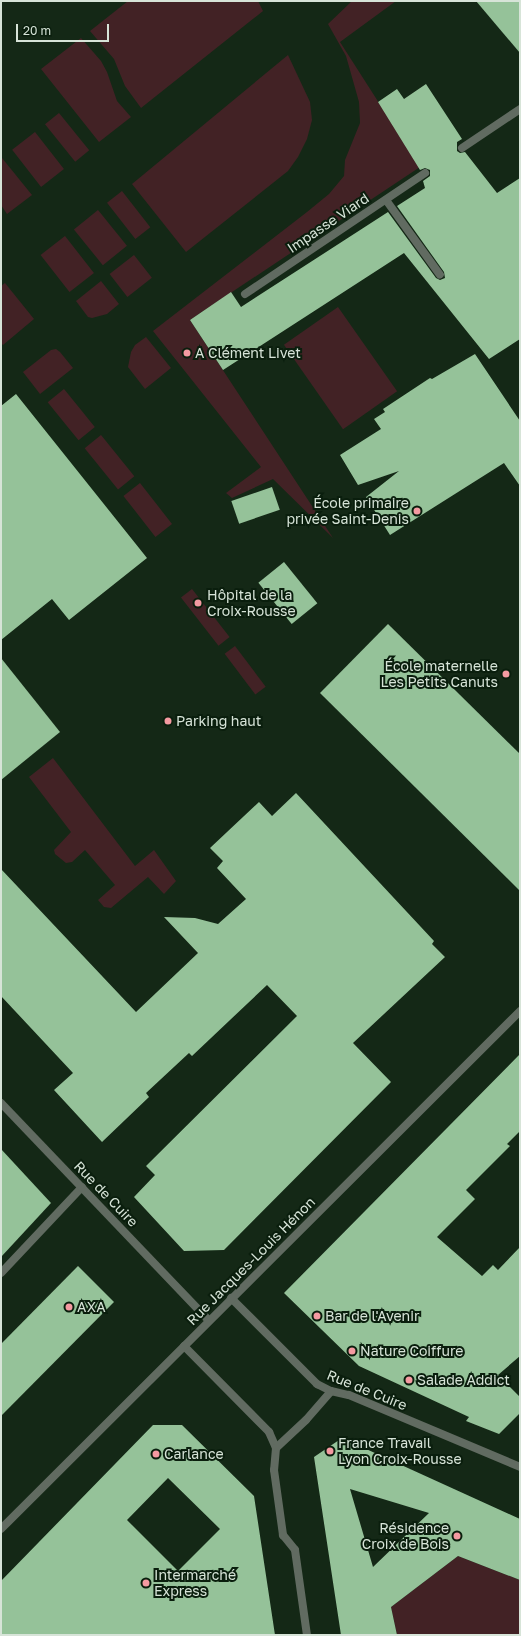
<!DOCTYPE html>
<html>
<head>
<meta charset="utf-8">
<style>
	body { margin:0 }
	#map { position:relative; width:521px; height:1636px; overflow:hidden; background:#142816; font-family:"Golos Text",sans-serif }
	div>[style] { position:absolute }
	.green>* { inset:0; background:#422225; transform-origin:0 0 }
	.building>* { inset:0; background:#95c299; transform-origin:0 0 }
	.service>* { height:8px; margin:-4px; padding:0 4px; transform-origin:4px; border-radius:4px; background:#616b61 }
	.minor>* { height:8px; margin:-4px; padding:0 4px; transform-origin:4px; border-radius:4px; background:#616b61 }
	.tertiary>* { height:8px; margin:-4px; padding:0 4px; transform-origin:4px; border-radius:4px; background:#616b61 }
	.dots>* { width:11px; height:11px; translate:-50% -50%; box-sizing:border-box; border:2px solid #0a1e0d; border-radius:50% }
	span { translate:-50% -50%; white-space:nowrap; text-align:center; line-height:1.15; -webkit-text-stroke:4px #0a1e0d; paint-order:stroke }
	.street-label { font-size:14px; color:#d7e4d8 }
	.poi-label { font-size:14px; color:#d7e4d8 }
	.left { translate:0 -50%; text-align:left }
	.right { translate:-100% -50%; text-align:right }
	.frame { position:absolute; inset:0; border:2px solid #d7e4d8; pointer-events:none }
	.scale { position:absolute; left:16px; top:24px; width:93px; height:18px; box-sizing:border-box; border:2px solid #d7e4d8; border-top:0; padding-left:5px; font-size:12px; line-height:14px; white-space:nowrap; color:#d7e4d8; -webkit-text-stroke:3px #0a1e0d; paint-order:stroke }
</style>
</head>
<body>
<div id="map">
	<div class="green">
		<i style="clip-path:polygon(128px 1px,258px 1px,263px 11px,141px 108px,125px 86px,114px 59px,90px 31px)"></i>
		<i style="clip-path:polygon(352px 1px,396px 1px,340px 42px,420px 167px,190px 320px,333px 538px,273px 479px,232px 498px,226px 493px,261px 467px,153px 331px,307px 212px,329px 194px,344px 176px,345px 160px,360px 123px,359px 102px,346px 56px,328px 24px)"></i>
		<i style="clip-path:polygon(81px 38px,101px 61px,107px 72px,117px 101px,131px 117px,99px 142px,41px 69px)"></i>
		<i style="clip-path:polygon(288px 55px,310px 102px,312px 120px,307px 139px,298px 157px,288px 171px,186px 252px,132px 184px)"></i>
		<i style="left:59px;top:113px;width:48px;height:18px;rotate:51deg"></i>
		<i style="left:35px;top:132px;width:47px;height:29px;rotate:52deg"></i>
		<i style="clip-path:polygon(2px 158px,32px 195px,7px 214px,1px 205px)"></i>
		<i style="left:122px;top:191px;width:46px;height:19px;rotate:52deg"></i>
		<i style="left:98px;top:210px;width:46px;height:31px;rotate:51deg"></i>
		<i style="left:65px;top:236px;width:47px;height:31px;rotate:52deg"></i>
		<i style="left:134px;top:255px;width:29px;height:31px;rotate:52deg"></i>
		<i style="clip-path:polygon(101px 281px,119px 304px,107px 314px,92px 318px,88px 317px,76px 301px)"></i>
		<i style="clip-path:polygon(5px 283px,34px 319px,3px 345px,1px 343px,1px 286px)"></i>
		<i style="left:338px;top:307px;width:103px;height:66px;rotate:55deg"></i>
		<i style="clip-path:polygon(146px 337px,171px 368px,145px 389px,128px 367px,131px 352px,135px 345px)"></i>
		<i style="clip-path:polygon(56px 349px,60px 352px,73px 368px,40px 394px,23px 372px,51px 350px)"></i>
		<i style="left:64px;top:389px;width:49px;height:21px;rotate:51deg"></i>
		<i style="left:101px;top:435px;width:53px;height:21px;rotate:51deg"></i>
		<i style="left:140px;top:483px;width:52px;height:21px;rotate:52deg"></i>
		<i style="left:192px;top:589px;width:61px;height:14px;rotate:52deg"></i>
		<i style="left:235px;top:646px;width:51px;height:13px;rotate:53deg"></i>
		<i style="clip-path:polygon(53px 758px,135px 866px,154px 850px,176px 881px,164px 894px,148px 877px,111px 908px,104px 907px,98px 900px,115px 885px,85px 850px,72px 862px,66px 863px,55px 854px,54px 850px,71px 832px,29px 777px)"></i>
		<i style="clip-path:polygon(458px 1556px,520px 1580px,520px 1635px,397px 1635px,391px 1607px)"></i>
	</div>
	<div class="building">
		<i style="clip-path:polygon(476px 1px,520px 1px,520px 53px)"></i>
		<i style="clip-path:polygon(426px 84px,462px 139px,457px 142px,457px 151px,460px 153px,465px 152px,497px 193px,520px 178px,520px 339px,489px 359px,404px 253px,223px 370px,190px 320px,231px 292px,241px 307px,388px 212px,436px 278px,440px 280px,445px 278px,444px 272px,397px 206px,425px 188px,423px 181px,430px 176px,430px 170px,425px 168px,420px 170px,378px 102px,397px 89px,404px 99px)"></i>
		<i style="clip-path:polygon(475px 354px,520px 421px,520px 486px,504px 463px,390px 535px,366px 497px,399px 471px,358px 485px,340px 455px,381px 429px,374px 419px,385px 412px,383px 409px,430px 378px,432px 379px)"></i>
		<i style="clip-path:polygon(16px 394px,147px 558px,69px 620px,52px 599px,1px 640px,1px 406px)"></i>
		<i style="left:272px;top:487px;width:24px;height:43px;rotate:71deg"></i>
		<i style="left:284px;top:562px;width:53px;height:33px;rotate:51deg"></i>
		<i style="clip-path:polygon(388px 624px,520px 754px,520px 891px,320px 693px)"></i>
		<i style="clip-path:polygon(1px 658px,60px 732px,1px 780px)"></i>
		<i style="clip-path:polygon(296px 793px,434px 941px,432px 944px,445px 957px,353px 1043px,391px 1082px,224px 1250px,184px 1251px,134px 1197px,155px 1175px,146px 1166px,297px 1016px,267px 985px,192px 1056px,189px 1053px,146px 1093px,149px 1097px,102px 1142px,54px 1090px,73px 1073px,1px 996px,1px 869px,136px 1012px,198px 953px,164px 917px,195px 918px,218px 924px,246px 899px,217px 868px,223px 861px,210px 848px,259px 802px,272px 816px)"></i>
		<i style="clip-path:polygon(520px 1054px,520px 1131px,507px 1144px,510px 1146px,466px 1190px,475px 1199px,437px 1237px,482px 1276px,493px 1265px,498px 1270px,520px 1247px,520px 1356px,498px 1375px,520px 1397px,520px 1413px,499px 1434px,466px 1421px,469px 1417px,359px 1366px,284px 1293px)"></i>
		<i style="clip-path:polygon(1px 1149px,51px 1203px,1px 1257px)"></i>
		<i style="clip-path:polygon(78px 1266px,114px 1302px,1px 1416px,1px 1344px)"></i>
		<i style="clip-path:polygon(evenodd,153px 1425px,182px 1425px,254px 1496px,275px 1635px,1px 1635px,1px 1581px,153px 1425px,168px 1478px,220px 1529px,178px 1571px,127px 1520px,168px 1478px)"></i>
		<i style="clip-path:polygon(evenodd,342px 1438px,520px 1519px,520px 1580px,458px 1556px,391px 1607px,397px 1635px,341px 1635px,314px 1457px,342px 1438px,350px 1489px,429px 1513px,373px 1567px,350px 1489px)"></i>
	</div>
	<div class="service">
		<i style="left:462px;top:148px;width:70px;rotate:-33.9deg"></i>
		<i style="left:386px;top:200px;width:92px;rotate:54.2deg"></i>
		<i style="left:245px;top:294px;width:217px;rotate:-33.9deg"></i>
		<i style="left:1px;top:1273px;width:118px;rotate:-46.7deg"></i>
	</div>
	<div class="minor">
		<i style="left:1px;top:1103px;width:301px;rotate:46.3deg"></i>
		<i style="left:231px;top:1298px;width:122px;rotate:45deg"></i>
		<i style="left:317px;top:1384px;width:16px;rotate:27deg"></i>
		<i style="left:331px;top:1391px;width:18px;rotate:13deg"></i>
		<i style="left:349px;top:1395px;width:186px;rotate:22.8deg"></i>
		<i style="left:184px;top:1346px;width:121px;rotate:45.3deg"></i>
		<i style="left:269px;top:1432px;width:17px;rotate:66deg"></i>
		<i style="left:276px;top:1448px;width:22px;rotate:95deg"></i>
		<i style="left:274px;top:1470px;width:66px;rotate:82.1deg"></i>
		<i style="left:283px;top:1535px;width:19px;rotate:51deg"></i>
		<i style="left:295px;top:1550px;width:86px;rotate:82deg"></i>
		<i style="left:276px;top:1448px;width:41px;rotate:-43deg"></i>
		<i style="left:306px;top:1420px;width:38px;rotate:-49deg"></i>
	</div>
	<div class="tertiary">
		<i style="left:1px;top:1529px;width:733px;rotate:-44.94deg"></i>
	</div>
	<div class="dots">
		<i style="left:187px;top:353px;background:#f49aa1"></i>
		<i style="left:417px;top:511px;background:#f49aa1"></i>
		<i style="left:198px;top:603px;background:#f49aa1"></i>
		<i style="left:506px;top:674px;background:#f49aa1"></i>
		<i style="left:168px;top:721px;background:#f49aa1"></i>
		<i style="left:69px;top:1307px;background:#f49aa1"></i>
		<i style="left:317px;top:1316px;background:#f49aa1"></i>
		<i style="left:352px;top:1351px;background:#f49aa1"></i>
		<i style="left:409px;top:1380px;background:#f49aa1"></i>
		<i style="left:330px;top:1451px;background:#f49aa1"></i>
		<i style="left:156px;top:1454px;background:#f49aa1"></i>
		<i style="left:457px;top:1536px;background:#f49aa1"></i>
		<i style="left:146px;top:1583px;background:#f49aa1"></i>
	</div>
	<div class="street-label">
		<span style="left:328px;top:223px;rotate:-34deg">Impasse Viard</span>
		<span style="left:106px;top:1194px;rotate:46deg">Rue de Cuire</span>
		<span style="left:251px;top:1261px;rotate:-45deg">Rue Jacques-Louis Hénon</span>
		<span style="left:367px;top:1390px;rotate:22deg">Rue de Cuire</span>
	</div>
	<div class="poi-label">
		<span class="left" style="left:195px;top:353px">A Clément Livet</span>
		<span class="right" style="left:409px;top:511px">École primaire<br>privée Saint-Denis</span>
		<span class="left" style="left:207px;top:603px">Hôpital de la<br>Croix-Rousse</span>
		<span class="right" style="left:498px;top:674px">École maternelle<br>Les Petits Canuts</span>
		<span class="left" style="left:176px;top:721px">Parking haut</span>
		<span class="left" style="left:77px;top:1307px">AXA</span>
		<span class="left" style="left:325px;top:1316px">Bar de l'Avenir</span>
		<span class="left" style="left:360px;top:1351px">Nature Coiffure</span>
		<span class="left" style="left:417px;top:1380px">Salade Addict</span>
		<span class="left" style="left:338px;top:1451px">France Travail<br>Lyon Croix-Rousse</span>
		<span class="left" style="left:164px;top:1454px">Carlance</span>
		<span class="right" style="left:449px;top:1536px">Résidence<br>Croix de Bois</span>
		<span class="left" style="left:154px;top:1583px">Intermarché<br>Express</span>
	</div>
	<div class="frame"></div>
	<div class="scale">20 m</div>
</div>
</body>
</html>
